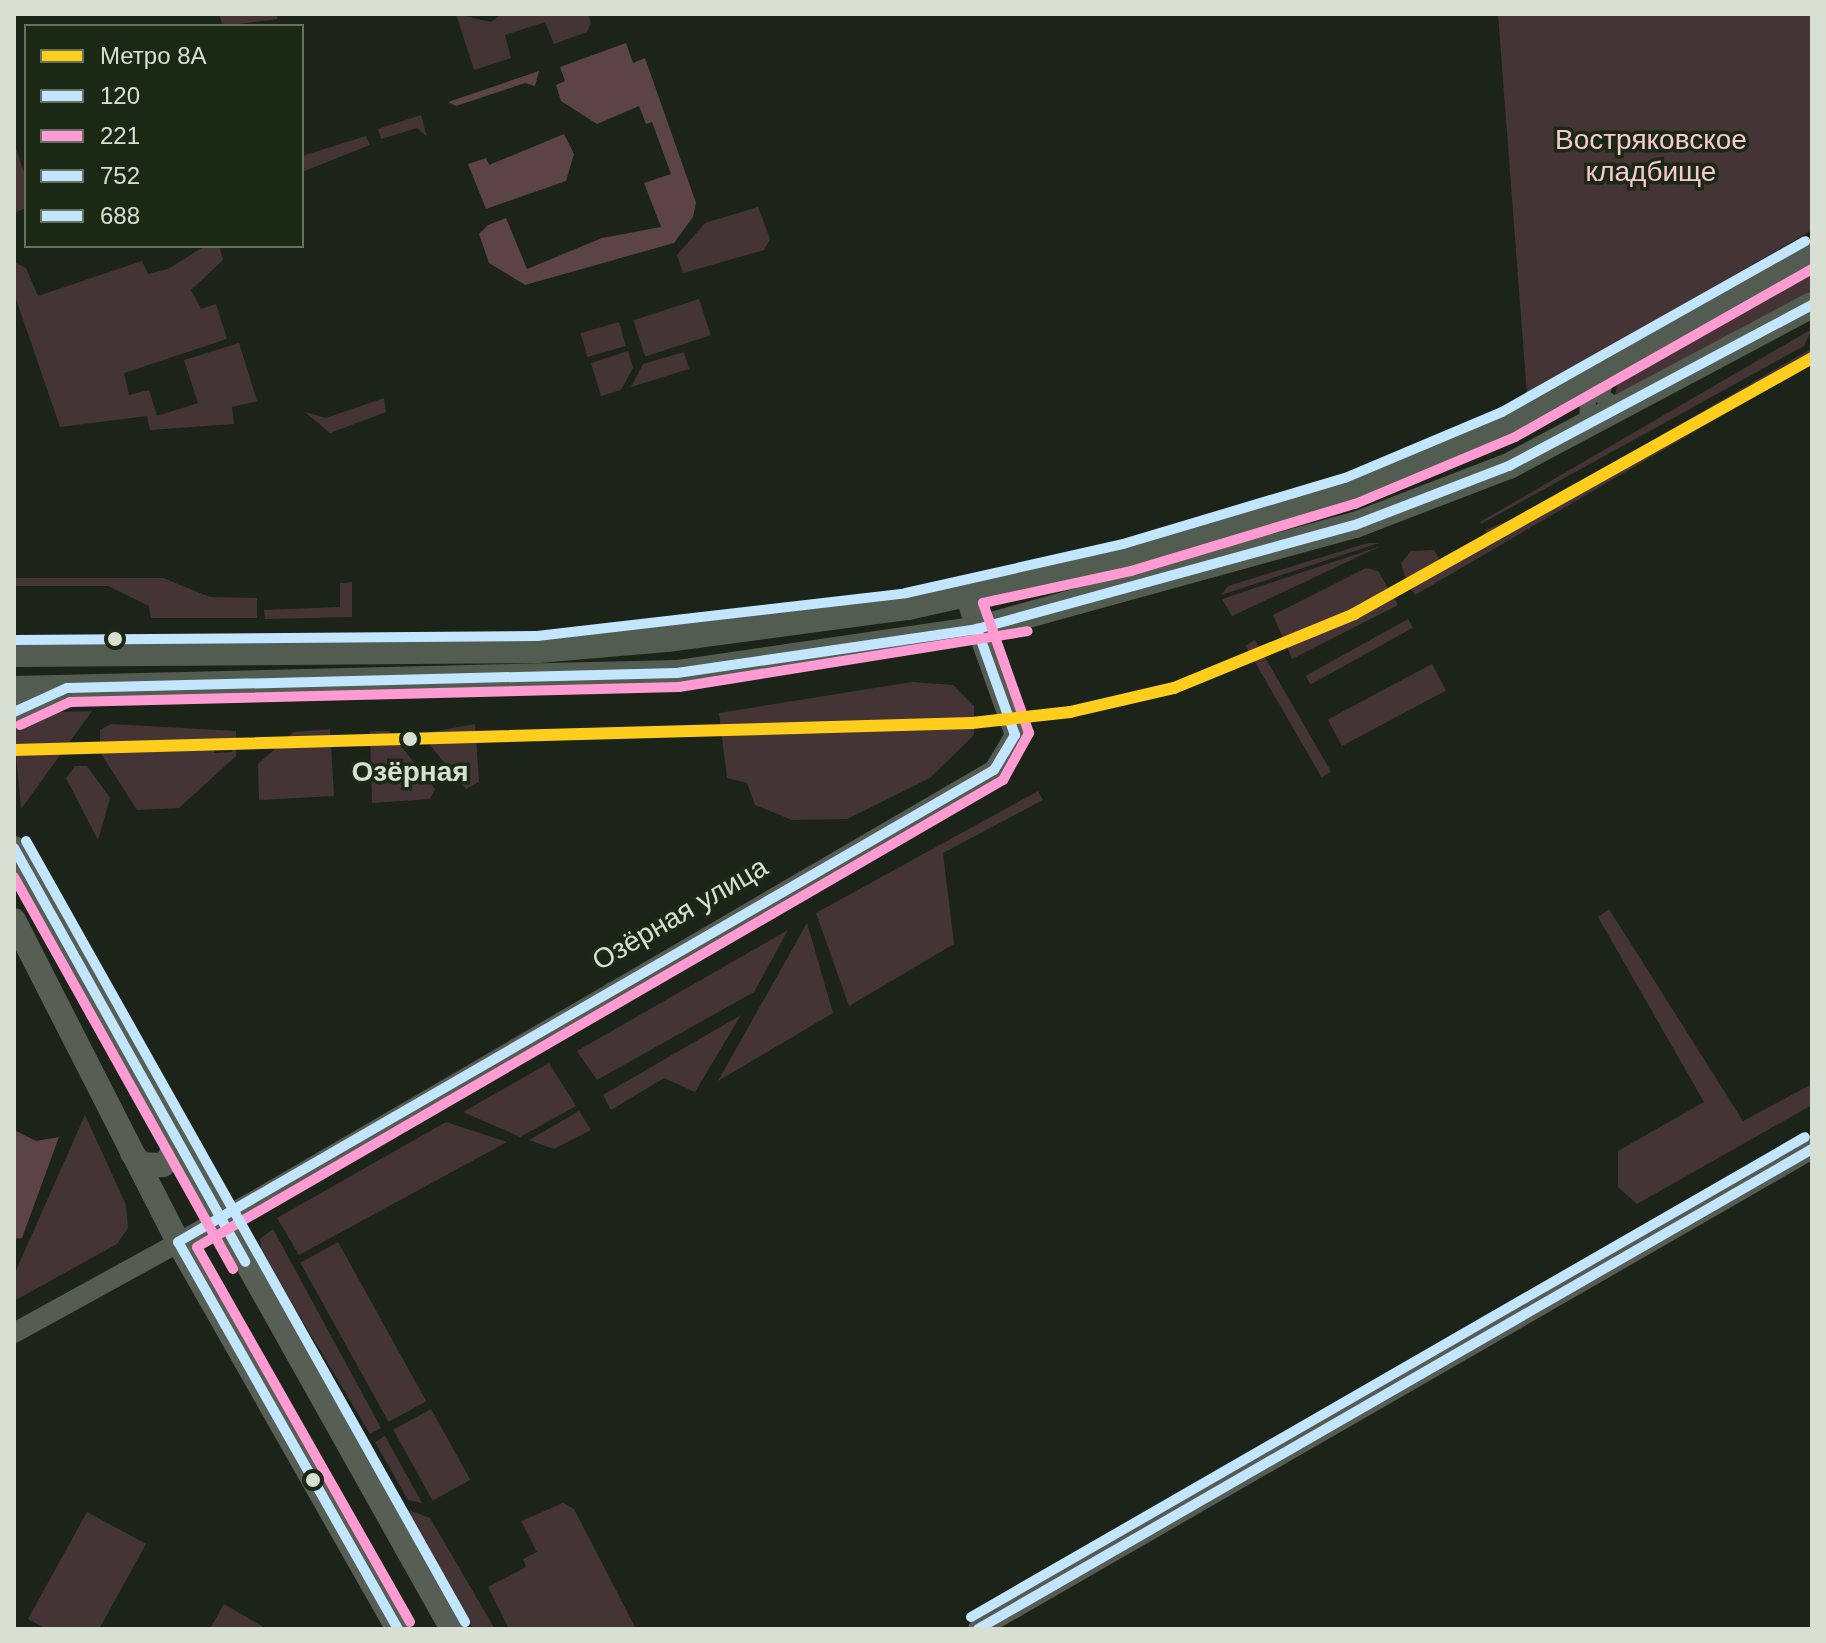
<!DOCTYPE html>
<html>
<head>
<meta charset="utf-8">
<style>
	body { margin:0 }
	#map { position:relative; width:1826px; height:1643px; overflow:hidden; background:#1c2419; font-family:Helvetica,sans-serif }
	div>[style] { position:absolute }
	.green>* { inset:0; background:#453436; transform-origin:0 0 }
	.forest>* { inset:0; background:#5b4346 }
	.minor>* { height:16px; margin:-8px; padding:0 8px; transform-origin:8px; border-radius:8px; background:#565c52 }
	.tertiary>* { height:20px; margin:-10px; padding:0 10px; transform-origin:10px; border-radius:10px; background:#565c52 }
	.secondary>* { height:24px; margin:-12px; padding:0 12px; transform-origin:12px; border-radius:12px; background:#575e53 }
	.primary>* { height:26px; margin:-13px; padding:0 13px; transform-origin:13px; border-radius:13px; background:#535c50 }
	.bus-1>* { height:10px; margin:-5px; padding:0 5px; transform-origin:5px; border-radius:5px; background:#c2e6ff }
	.bus-2>* { height:10px; margin:-5px; padding:0 5px; transform-origin:5px; border-radius:5px; background:#ff9ad2 }
	.bus-3>* { height:10px; margin:-5px; padding:0 5px; transform-origin:5px; border-radius:5px; background:#c2e6ff }
	.bus-4>* { height:10px; margin:-5px; padding:0 5px; transform-origin:5px; border-radius:5px; background:#c2e6ff }
	.metro-1>* { height:12px; margin:-6px; padding:0 6px; transform-origin:6px; border-radius:6px; background:#ffcd1c }
	.dots>* { width:22px; height:22px; translate:-50% -50%; box-sizing:border-box; border:4px solid #1b2914; border-radius:50% }
	span { translate:-50% -50%; white-space:nowrap; text-align:center; line-height:1.15; -webkit-text-stroke:7px #1b2914; paint-order:stroke }
	.park-label { font-size:28px; color:#f9c8d1 }
	.stop-label { font-size:28px; color:#d7e0d2; font-weight:700 }
	.street-label { font-size:28px; color:#d7e0d2 }
	.frame { position:absolute; inset:0; border:16px solid #d7e0d2; pointer-events:none }
	.legend { position:absolute; left:24px; top:24px; width:280px; height:224px; box-sizing:border-box; background:#1b2914; border:2px solid #667260; margin:0; padding:10px 14px; list-style:none; font-size:24px; color:#d7e0d2 }
	.legend li { display:flex; align-items:center; gap:16px; height:40px }
	.legend b { width:40px; border:2px solid #667260 }
</style>
</head>
<body>
<div id="map">
	<div class="green">
		<i style="clip-path:polygon(219px 14px,276px 14px,278px 19px,223px 26px)"></i>
		<i style="clip-path:polygon(456px 14px,491px 22px,502px 14px,588px 14px,591px 23px,587px 32px,554px 44px,545px 22px,505px 35px,511px 58px,474px 70px)"></i>
		<i style="clip-path:polygon(1498px 14px,1812px 14px,1812px 230px,1527px 395px)"></i>
		<i style="clip-path:polygon(421px 115px,427px 137px,417px 128px,381px 139px,378px 129px)"></i>
		<i style="clip-path:polygon(366px 136px,370px 145px,302px 172px,302px 156px)"></i>
		<i style="clip-path:polygon(14px 143px,26px 178px,26px 208px,14px 213px)"></i>
		<i style="clip-path:polygon(758px 207px,770px 239px,764px 250px,683px 273px,677px 255px,705px 223px)"></i>
		<i style="clip-path:polygon(205px 246px,219px 246px,223px 260px,191px 290px,201px 309px,216px 304px,227px 339px,124px 373px,129px 395px,149px 390px,157px 416px,198px 403px,184px 360px,239px 343px,257px 401px,232px 407px,234px 424px,150px 430px,147px 416px,60px 427px,14px 293px,14px 262px,26px 268px,38px 296px,142px 261px,148px 274px,168px 269px)"></i>
		<i style="clip-path:polygon(1812px 270px,1812px 294px,1615px 395px,1618px 383px)"></i>
		<i style="left:699px;top:299px;width:38px;height:69px;rotate:72deg"></i>
		<i style="left:619px;top:322px;width:25px;height:40px;rotate:74deg"></i>
		<i style="clip-path:polygon(1812px 329px,1804px 346px,1481px 524px,1480px 522px)"></i>
		<i style="clip-path:polygon(1812px 348px,1812px 363px,1415px 595px,1406px 579px,1401px 563px,1411px 551px,1434px 550px,1444px 566px,1490px 540px,1485px 530px,1527px 513px)"></i>
		<i style="clip-path:polygon(628px 351px,633px 368px,621px 390px,601px 396px,591px 363px)"></i>
		<i style="clip-path:polygon(684px 352px,689px 369px,631px 387px,643px 364px)"></i>
		<i style="clip-path:polygon(384px 398px,386px 412px,330px 433px,305px 412px,326px 418px)"></i>
		<i style="clip-path:polygon(1368px 543px,1379px 543px,1221px 595px,1228px 586px)"></i>
		<i style="clip-path:polygon(1381px 546px,1232px 616px,1223px 601px,1222px 599px)"></i>
		<i style="clip-path:polygon(1366px 568px,1378px 571px,1398px 605px,1292px 659px,1273px 615px)"></i>
		<i style="clip-path:polygon(14px 578px,163px 578px,210px 597px,257px 598px,257px 618px,151px 618px,149px 606px,108px 586px,14px 586px)"></i>
		<i style="clip-path:polygon(352px 582px,352px 617px,265px 619px,264px 610px,340px 607px,340px 583px)"></i>
		<i style="left:1408px;top:619px;width:10px;height:117px;rotate:61deg"></i>
		<i style="left:1255px;top:640px;width:152px;height:11px;rotate:60deg"></i>
		<i style="left:1432px;top:664px;width:30px;height:118px;rotate:62deg"></i>
		<i style="clip-path:polygon(912px 682px,953px 685px,974px 706px,974px 735px,930px 778px,847px 819px,792px 820px,755px 805px,747px 783px,727px 778px,719px 713px)"></i>
		<i style="clip-path:polygon(92px 711px,21px 809px,14px 731px,33px 713px)"></i>
		<i style="clip-path:polygon(evenodd,111px 724px,236px 731px,236px 756px,179px 808px,137px 810px,100px 752px,100px 730px,111px 724px,232px 739px,232px 752px,214px 753px,214px 740px,232px 739px)"></i>
		<i style="clip-path:polygon(475px 724px,479px 782px,466px 789px,421px 734px)"></i>
		<i style="clip-path:polygon(330px 729px,334px 796px,259px 800px,258px 764px,294px 732px)"></i>
		<i style="clip-path:polygon(370px 731px,389px 731px,435px 789px,430px 799px,372px 803px)"></i>
		<i style="clip-path:polygon(75px 766px,87px 766px,110px 798px,98px 840px,66px 778px)"></i>
		<i style="clip-path:polygon(1038px 791px,1043px 800px,943px 853px,954px 944px,849px 1006px,816px 913px)"></i>
		<i style="clip-path:polygon(1609px 909px,1743px 1121px,1812px 1084px,1812px 1105px,1637px 1204px,1618px 1187px,1618px 1151px,1704px 1102px,1598px 917px)"></i>
		<i style="clip-path:polygon(807px 923px,833px 1013px,718px 1081px)"></i>
		<i style="clip-path:polygon(788px 930px,754px 992px,597px 1080px,577px 1051px)"></i>
		<i style="clip-path:polygon(741px 1015px,695px 1092px,664px 1078px,611px 1110px,603px 1095px)"></i>
		<i style="clip-path:polygon(549px 1063px,576px 1106px,520px 1137px,463px 1112px)"></i>
		<i style="clip-path:polygon(579px 1111px,591px 1130px,554px 1149px,529px 1140px)"></i>
		<i style="clip-path:polygon(85px 1115px,126px 1205px,128px 1228px,117px 1244px,14px 1301px,14px 1275px)"></i>
		<i style="clip-path:polygon(446px 1122px,507px 1142px,299px 1255px,277px 1218px)"></i>
		<i style="clip-path:polygon(273px 1229px,381px 1428px,370px 1434px,261px 1251px,260px 1239px)"></i>
		<i style="left:338px;top:1242px;width:182px;height:43px;rotate:61deg"></i>
		<i style="left:431px;top:1409px;width:81px;height:43px;rotate:61deg"></i>
		<i style="clip-path:polygon(385px 1436px,422px 1503px,408px 1500px,375px 1442px)"></i>
		<i style="clip-path:polygon(563px 1503px,574px 1509px,636px 1629px,508px 1627px,488px 1587px,526px 1567px,523px 1559px,537px 1552px,521px 1521px)"></i>
		<i style="clip-path:polygon(398px 1506px,430px 1518px,495px 1629px,473px 1629px)"></i>
		<i style="clip-path:polygon(87px 1512px,146px 1544px,99px 1629px,46px 1629px,28px 1619px)"></i>
		<i style="clip-path:polygon(224px 1604px,267px 1629px,210px 1629px)"></i>
	</div>
	<div class="forest">
		<i style="clip-path:polygon(626px 43px,633px 63px,645px 58px,696px 203px,693px 217px,674px 243px,525px 285px,489px 263px,479px 234px,488px 225px,506px 218px,527px 269px,602px 238px,661px 227px,644px 183px,671px 174px,652px 122px,646px 124px,639px 106px,597px 124px,561px 101px,556px 85px,565px 81px,560px 67px)"></i>
		<i style="clip-path:polygon(539px 71px,535px 86px,525px 83px,456px 106px,448px 102px)"></i>
		<i style="clip-path:polygon(564px 134px,574px 154px,566px 181px,486px 209px,468px 164px,486px 158px,489px 165px)"></i>
		<i style="clip-path:polygon(14px 1130px,36px 1141px,59px 1137px,22px 1238px,14px 1239px)"></i>
	</div>
	<div class="minor">
		<i style="left:1609px;top:370px;width:27px;rotate:107deg"></i>
		<i style="left:1601px;top:396px;width:26px;rotate:31deg"></i>
		<i style="left:1564px;top:394px;width:25px;rotate:16deg"></i>
		<i style="left:1588px;top:401px;width:25px;rotate:92deg"></i>
	</div>
	<div class="tertiary">
		<i style="left:14px;top:1333px;width:282px;rotate:-28.8deg"></i>
		<i style="left:261px;top:1197px;width:848px;rotate:-30.22deg"></i>
		<i style="left:994px;top:770px;width:41px;rotate:-59deg"></i>
		<i style="left:1015px;top:735px;width:151px;rotate:-109.8deg"></i>
		<i style="left:978px;top:1629px;width:962px;rotate:-29.92deg"></i>
	</div>
	<div class="secondary">
		<i style="left:14px;top:712px;width:53px;rotate:-24.6deg"></i>
		<i style="left:14px;top:848px;width:895px;rotate:60.72deg"></i>
		<i style="left:14px;top:920px;width:361px;rotate:63deg"></i>
		<i style="left:178px;top:1242px;width:445px;rotate:60.4deg"></i>
		<i style="left:132px;top:1153px;width:14px;rotate:51deg"></i>
		<i style="left:141px;top:1164px;width:22px;rotate:3deg"></i>
		<i style="left:163px;top:1165px;width:22px;rotate:-51deg"></i>
		<i style="left:177px;top:1148px;width:15px;rotate:-98deg"></i>
	</div>
	<div class="primary">
		<i style="left:14px;top:654px;width:524px;rotate:-0.44deg"></i>
		<i style="left:538px;top:650px;width:129px;rotate:-4.9deg"></i>
		<i style="left:667px;top:639px;width:243px;rotate:-7.6deg"></i>
		<i style="left:908px;top:607px;width:224px;rotate:-12.6deg"></i>
		<i style="left:1127px;top:558px;width:233px;rotate:-16.7deg"></i>
		<i style="left:1350px;top:491px;width:171px;rotate:-22.7deg"></i>
		<i style="left:1508px;top:425px;width:349px;rotate:-29.5deg"></i>
		<i style="left:14px;top:689px;width:663px;rotate:-1.38deg"></i>
		<i style="left:677px;top:673px;width:303px;rotate:-8.3deg"></i>
		<i style="left:977px;top:629px;width:392px;rotate:-15.4deg"></i>
		<i style="left:1355px;top:525px;width:165px;rotate:-21deg"></i>
		<i style="left:1509px;top:466px;width:343px;rotate:-28deg"></i>
	</div>
	<div class="bus-1">
		<i style="left:14px;top:712px;width:58px;rotate:-24.4deg"></i>
		<i style="left:67px;top:688px;width:610px;rotate:-1.41deg"></i>
		<i style="left:677px;top:673px;width:303px;rotate:-8.3deg"></i>
		<i style="left:977px;top:629px;width:392px;rotate:-15.4deg"></i>
		<i style="left:1355px;top:525px;width:165px;rotate:-21deg"></i>
		<i style="left:1509px;top:466px;width:343px;rotate:-28deg"></i>
		<i style="left:14px;top:848px;width:474px;rotate:60.8deg"></i>
		<i style="left:398px;top:1629px;width:445px;rotate:-119.6deg"></i>
		<i style="left:178px;top:1242px;width:943px;rotate:-30.05deg"></i>
		<i style="left:994px;top:770px;width:41px;rotate:-59deg"></i>
		<i style="left:1015px;top:735px;width:113px;rotate:-109.7deg"></i>
		<i style="left:978px;top:1629px;width:962px;rotate:-29.92deg"></i>
	</div>
	<div class="bus-2">
		<i style="left:20px;top:725px;width:55px;rotate:-24.7deg"></i>
		<i style="left:70px;top:702px;width:609px;rotate:-1.41deg"></i>
		<i style="left:679px;top:687px;width:353px;rotate:-9.1deg"></i>
		<i style="left:14px;top:877px;width:449px;rotate:60.8deg"></i>
		<i style="left:410px;top:1622px;width:431px;rotate:-119.6deg"></i>
		<i style="left:197px;top:1247px;width:932px;rotate:-30.09deg"></i>
		<i style="left:1003px;top:780px;width:54px;rotate:-61deg"></i>
		<i style="left:1029px;top:733px;width:138px;rotate:-109.5deg"></i>
		<i style="left:983px;top:603px;width:151px;rotate:-12.2deg"></i>
		<i style="left:1131px;top:571px;width:234px;rotate:-16.7deg"></i>
		<i style="left:1355px;top:504px;width:173px;rotate:-22.7deg"></i>
		<i style="left:1515px;top:437px;width:341px;rotate:-29.5deg"></i>
	</div>
	<div class="bus-3">
		<i style="left:14px;top:640px;width:523px;rotate:-0.44deg"></i>
		<i style="left:537px;top:636px;width:371px;rotate:-6.6deg"></i>
		<i style="left:906px;top:593px;width:222px;rotate:-12.7deg"></i>
		<i style="left:1123px;top:544px;width:232px;rotate:-16.6deg"></i>
		<i style="left:1345px;top:478px;width:170px;rotate:-22.8deg"></i>
		<i style="left:1502px;top:412px;width:348px;rotate:-29.4deg"></i>
	</div>
	<div class="bus-4">
		<i style="left:26px;top:841px;width:896px;rotate:60.66deg"></i>
		<i style="left:971px;top:1617px;width:962px;rotate:-29.92deg"></i>
	</div>
	<div class="metro-1">
		<i style="left:14px;top:750px;width:958px;rotate:-1.61deg"></i>
		<i style="left:972px;top:723px;width:99px;rotate:-6.4deg"></i>
		<i style="left:1070px;top:712px;width:107px;rotate:-13deg"></i>
		<i style="left:1174px;top:688px;width:195px;rotate:-22.3deg"></i>
		<i style="left:1354px;top:614px;width:525px;rotate:-29.2deg"></i>
	</div>
	<div class="dots">
		<i style="left:115px;top:639px;background:#d7e0d2"></i>
		<i style="left:410px;top:739px;background:#d7e0d2"></i>
		<i style="left:313px;top:1480px;background:#d7e0d2"></i>
	</div>
	<div class="park-label">
		<span style="left:1651px;top:156px">Востряковское<br>кладбище</span>
	</div>
	<div class="stop-label">
		<span style="left:410px;top:772px">Озёрная</span>
	</div>
	<div class="street-label">
		<span style="left:680px;top:914px;rotate:-30deg">Озёрная улица</span>
	</div>
	<div class="frame"></div>
	<ul class="legend">
	<li><b style="height:10px;background:#ffcd1c"></b>Метро 8А</li>
	<li><b style="height:10px;background:#c2e6ff"></b>120</li>
	<li><b style="height:10px;background:#ff9ad2"></b>221</li>
	<li><b style="height:10px;background:#c2e6ff"></b>752</li>
	<li><b style="height:10px;background:#c2e6ff"></b>688</li>
	</ul>
</div>
</body>
</html>
